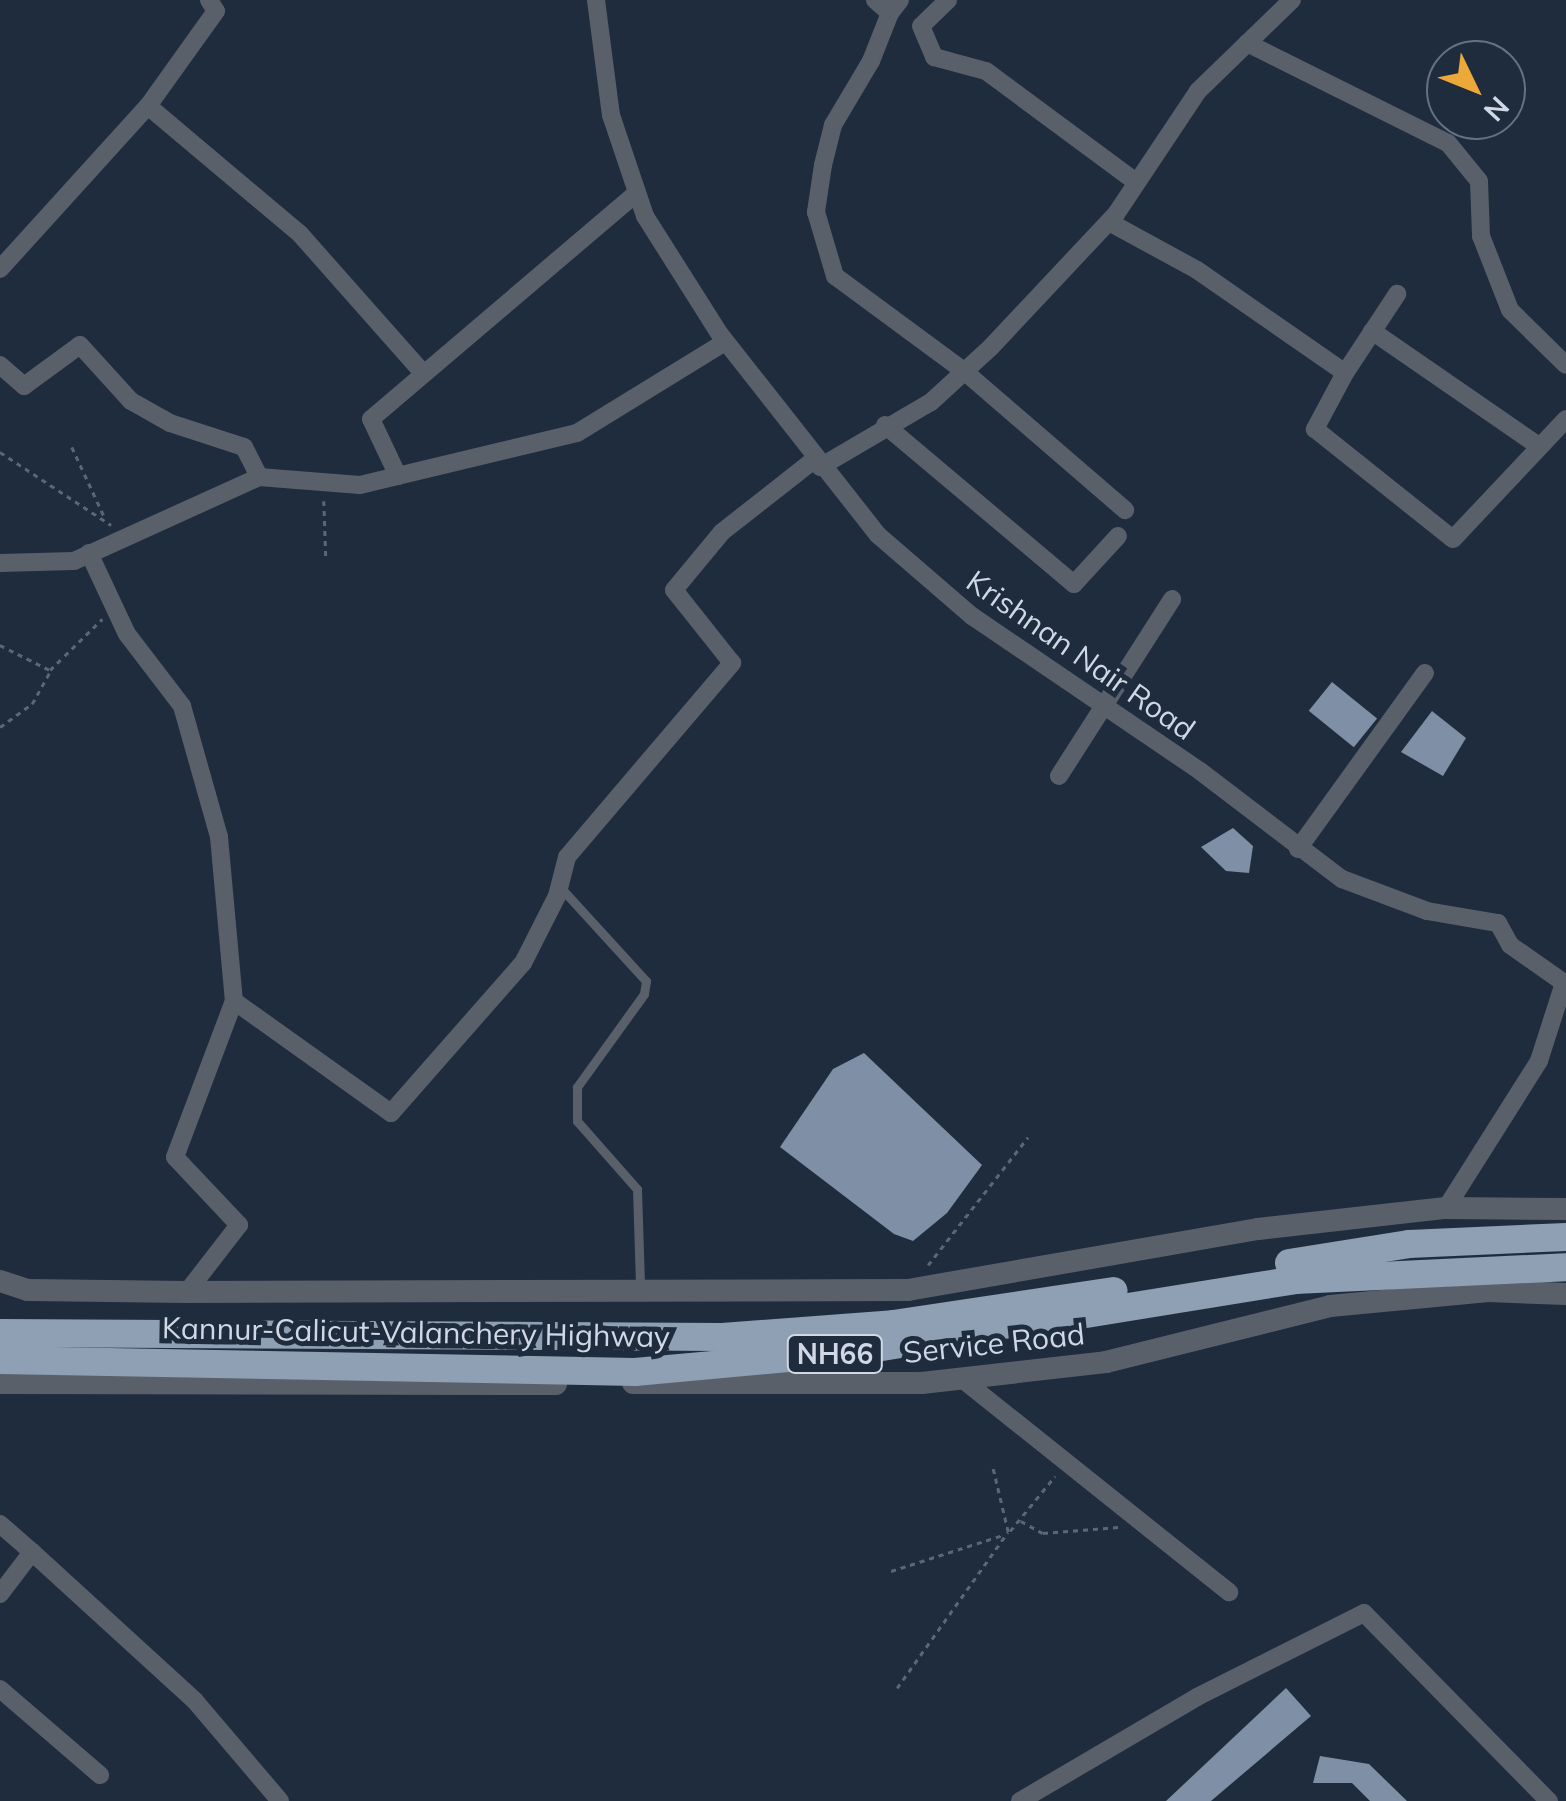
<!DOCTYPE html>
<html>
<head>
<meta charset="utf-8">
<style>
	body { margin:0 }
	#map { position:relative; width:1566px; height:1801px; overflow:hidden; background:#1e2c3e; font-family:Mulish,sans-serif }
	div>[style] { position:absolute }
	.building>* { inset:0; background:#7e8fa6; transform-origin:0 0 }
	.path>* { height:2.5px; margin-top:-1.25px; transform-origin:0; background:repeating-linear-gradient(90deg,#5b6777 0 5px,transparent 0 10px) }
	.service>* { height:9px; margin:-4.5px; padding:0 4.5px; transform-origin:4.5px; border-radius:4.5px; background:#59606a }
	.minor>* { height:18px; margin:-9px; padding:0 9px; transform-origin:9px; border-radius:9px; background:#59606a }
	.tertiary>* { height:22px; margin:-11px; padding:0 11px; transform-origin:11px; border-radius:11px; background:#59606a }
	.trunk>* { height:28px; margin:-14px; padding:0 14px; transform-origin:14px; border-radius:14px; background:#8f9fb4 }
	span { translate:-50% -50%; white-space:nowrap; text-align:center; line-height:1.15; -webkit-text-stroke:10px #1e2c3e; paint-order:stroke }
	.shield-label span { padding:2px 8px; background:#1e2c3e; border:2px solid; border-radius:8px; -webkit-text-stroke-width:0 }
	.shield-label { font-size:28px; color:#cfd8e4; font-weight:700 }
	.street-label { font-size:30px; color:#cfd8e4 }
	.north { position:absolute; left:1426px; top:40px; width:100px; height:100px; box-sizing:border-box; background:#1e2c3e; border:2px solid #657180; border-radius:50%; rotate:133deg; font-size:28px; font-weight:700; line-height:40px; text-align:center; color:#cfd8e4 }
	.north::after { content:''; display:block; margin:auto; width:35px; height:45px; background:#eca93a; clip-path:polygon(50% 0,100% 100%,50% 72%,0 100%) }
</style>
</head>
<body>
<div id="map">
	<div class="building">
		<i style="left:1332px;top:682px;width:58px;height:37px;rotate:39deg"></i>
		<i style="clip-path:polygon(1432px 711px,1466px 738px,1443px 776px,1401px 752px)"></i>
		<i style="clip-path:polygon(1233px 828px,1253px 846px,1249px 873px,1226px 871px,1201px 847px)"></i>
		<i style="clip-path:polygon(864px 1053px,982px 1165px,947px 1213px,913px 1241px,894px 1234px,780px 1147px,833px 1069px)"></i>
		<i style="clip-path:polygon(1286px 1688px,1311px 1716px,1211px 1801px,1166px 1801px)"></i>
		<i style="clip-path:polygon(1320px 1756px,1369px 1764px,1407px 1801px,1370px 1801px,1352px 1783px,1313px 1783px)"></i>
	</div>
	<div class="path">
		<i style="left:72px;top:447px;width:78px;rotate:65.1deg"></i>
		<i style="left:0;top:452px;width:133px;rotate:33.3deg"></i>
		<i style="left:324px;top:501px;width:58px;rotate:88deg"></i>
		<i style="left:0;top:645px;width:56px;rotate:26.6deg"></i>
		<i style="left:50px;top:670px;width:73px;rotate:-44.4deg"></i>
		<i style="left:0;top:727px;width:39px;rotate:-36deg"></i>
		<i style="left:32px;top:704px;width:38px;rotate:-61deg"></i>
		<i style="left:928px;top:1265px;width:162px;rotate:-52deg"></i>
		<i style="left:1021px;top:1521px;width:25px;rotate:29deg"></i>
		<i style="left:1043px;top:1533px;width:76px;rotate:-4.5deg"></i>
		<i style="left:1010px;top:1531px;width:71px;rotate:-50.7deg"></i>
		<i style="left:891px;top:1571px;width:118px;rotate:-17.8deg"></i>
		<i style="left:897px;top:1688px;width:191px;rotate:-54.6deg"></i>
		<i style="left:1008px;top:1532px;width:65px;rotate:-103.4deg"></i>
	</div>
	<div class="service">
		<i style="left:561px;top:888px;width:126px;rotate:47.6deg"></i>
		<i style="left:646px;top:981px;width:13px;rotate:99deg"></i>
		<i style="left:644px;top:994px;width:115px;rotate:125.8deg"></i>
		<i style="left:577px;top:1087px;width:34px;rotate:90deg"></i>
		<i style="left:577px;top:1121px;width:91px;rotate:48.6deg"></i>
		<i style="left:637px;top:1189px;width:98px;rotate:88.2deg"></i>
	</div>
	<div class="minor">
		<i style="left:209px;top:0;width:13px;rotate:58deg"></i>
		<i style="left:216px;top:11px;width:117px;rotate:125.6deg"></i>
		<i style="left:148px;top:106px;width:199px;rotate:40.1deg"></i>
		<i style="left:300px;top:234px;width:184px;rotate:48.5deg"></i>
		<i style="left:596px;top:0;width:116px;rotate:82.6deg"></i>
		<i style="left:611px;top:115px;width:107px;rotate:71.4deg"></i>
		<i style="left:645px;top:216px;width:138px;rotate:57.7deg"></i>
		<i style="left:719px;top:333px;width:257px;rotate:51.8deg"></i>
		<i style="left:878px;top:535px;width:124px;rotate:40.8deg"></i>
		<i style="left:972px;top:616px;width:276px;rotate:34.2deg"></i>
		<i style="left:1200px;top:771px;width:178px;rotate:37.3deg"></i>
		<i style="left:1342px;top:879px;width:91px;rotate:20.6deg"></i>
		<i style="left:1427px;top:911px;width:72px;rotate:9.6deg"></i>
		<i style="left:1498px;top:923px;width:25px;rotate:61deg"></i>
		<i style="left:1510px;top:945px;width:66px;rotate:35.1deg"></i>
		<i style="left:1564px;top:983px;width:82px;rotate:107.8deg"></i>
		<i style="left:1539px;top:1061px;width:174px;rotate:122.3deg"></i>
		<i style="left:875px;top:0;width:20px;rotate:41deg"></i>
		<i style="left:890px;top:13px;width:16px;rotate:-52deg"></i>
		<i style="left:948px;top:0;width:37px;rotate:136deg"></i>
		<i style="left:921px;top:26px;width:34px;rotate:67deg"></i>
		<i style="left:934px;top:57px;width:54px;rotate:15.1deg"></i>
		<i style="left:986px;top:71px;width:187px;rotate:36.5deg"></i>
		<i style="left:890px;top:13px;width:52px;rotate:111.6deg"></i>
		<i style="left:871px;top:61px;width:74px;rotate:120.7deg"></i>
		<i style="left:833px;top:125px;width:41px;rotate:104deg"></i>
		<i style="left:823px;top:165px;width:48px;rotate:98.5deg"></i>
		<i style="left:816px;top:212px;width:67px;rotate:73.5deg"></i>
		<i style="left:835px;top:276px;width:160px;rotate:36.4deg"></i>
		<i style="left:964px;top:371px;width:213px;rotate:40.8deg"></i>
		<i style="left:1247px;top:43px;width:225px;rotate:26.5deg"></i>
		<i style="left:1448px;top:143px;width:49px;rotate:50.8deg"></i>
		<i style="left:1479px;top:181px;width:55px;rotate:87.9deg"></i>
		<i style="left:1481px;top:236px;width:79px;rotate:68.6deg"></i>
		<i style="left:1510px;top:310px;width:78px;rotate:44.5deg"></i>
		<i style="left:1109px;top:222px;width:100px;rotate:28.6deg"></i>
		<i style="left:1197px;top:270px;width:180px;rotate:34.8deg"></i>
		<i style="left:1345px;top:373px;width:95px;rotate:-56.6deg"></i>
		<i style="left:0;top:269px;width:220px;rotate:-47.8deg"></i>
		<i style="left:1372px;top:331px;width:203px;rotate:34.6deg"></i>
		<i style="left:0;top:365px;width:32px;rotate:41deg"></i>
		<i style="left:24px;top:386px;width:69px;rotate:-36.2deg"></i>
		<i style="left:80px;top:345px;width:76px;rotate:47.7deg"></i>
		<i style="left:131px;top:401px;width:45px;rotate:29.4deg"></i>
		<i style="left:170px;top:423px;width:78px;rotate:18deg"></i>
		<i style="left:244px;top:447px;width:34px;rotate:63deg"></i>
		<i style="left:1345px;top:373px;width:64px;rotate:118.2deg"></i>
		<i style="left:1315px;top:429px;width:176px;rotate:38.6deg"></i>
		<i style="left:1453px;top:539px;width:165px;rotate:-46.7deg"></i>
		<i style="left:885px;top:425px;width:247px;rotate:40.1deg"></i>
		<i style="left:1074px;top:584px;width:65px;rotate:-47.5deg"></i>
		<i style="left:820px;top:467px;width:129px;rotate:-30.4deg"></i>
		<i style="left:931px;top:402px;width:81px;rotate:-42.5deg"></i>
		<i style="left:991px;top:347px;width:183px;rotate:-46.8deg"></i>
		<i style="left:1116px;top:214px;width:148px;rotate:-56.3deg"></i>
		<i style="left:1198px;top:91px;width:131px;rotate:-44.1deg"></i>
		<i style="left:398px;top:476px;width:63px;rotate:-115.3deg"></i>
		<i style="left:371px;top:419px;width:349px;rotate:-40.4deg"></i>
		<i style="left:89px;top:553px;width:89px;rotate:64.9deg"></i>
		<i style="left:127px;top:634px;width:91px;rotate:52.6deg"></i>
		<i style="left:182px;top:706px;width:136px;rotate:74.2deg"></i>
		<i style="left:219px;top:837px;width:165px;rotate:84.8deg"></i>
		<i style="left:0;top:563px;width:74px;rotate:-1.5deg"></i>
		<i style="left:74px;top:561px;width:203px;rotate:-24.4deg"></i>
		<i style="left:259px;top:477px;width:101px;rotate:4.5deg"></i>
		<i style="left:360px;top:485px;width:223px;rotate:-13.5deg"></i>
		<i style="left:577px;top:433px;width:174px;rotate:-31.6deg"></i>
		<i style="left:1059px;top:776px;width:210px;rotate:-57.4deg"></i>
		<i style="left:1298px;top:849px;width:217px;rotate:-54.2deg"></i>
		<i style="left:187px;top:1292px;width:85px;rotate:-52.2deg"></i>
		<i style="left:239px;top:1225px;width:93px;rotate:-133.3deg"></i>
		<i style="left:175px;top:1157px;width:167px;rotate:-69.3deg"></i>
		<i style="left:234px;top:1001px;width:193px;rotate:35.5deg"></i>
		<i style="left:391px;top:1113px;width:200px;rotate:-48.7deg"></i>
		<i style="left:523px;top:963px;width:75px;rotate:-63.1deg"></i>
		<i style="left:557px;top:896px;width:40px;rotate:-75.6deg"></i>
		<i style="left:567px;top:857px;width:255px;rotate:-49.6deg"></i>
		<i style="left:732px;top:663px;width:93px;rotate:-128.5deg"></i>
		<i style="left:674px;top:590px;width:75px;rotate:-50.4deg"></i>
		<i style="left:722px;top:532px;width:118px;rotate:-38.1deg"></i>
		<i style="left:962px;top:1379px;width:342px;rotate:38.6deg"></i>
		<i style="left:0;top:1524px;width:43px;rotate:41.2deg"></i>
		<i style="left:0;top:1594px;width:53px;rotate:-52.7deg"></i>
		<i style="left:32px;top:1552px;width:221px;rotate:42.4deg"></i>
		<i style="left:195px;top:1701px;width:131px;rotate:49.6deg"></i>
		<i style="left:0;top:1689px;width:132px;rotate:40.7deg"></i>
		<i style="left:1020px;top:1801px;width:205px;rotate:-30.4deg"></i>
		<i style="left:1197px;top:1697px;width:187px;rotate:-26.7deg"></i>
		<i style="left:1364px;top:1613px;width:264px;rotate:45.5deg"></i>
	</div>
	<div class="tertiary">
		<i style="left:0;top:1281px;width:29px;rotate:18deg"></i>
		<i style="left:28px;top:1290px;width:159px;rotate:0.7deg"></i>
		<i style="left:187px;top:1292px;width:721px;rotate:-0.16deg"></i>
		<i style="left:908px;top:1290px;width:355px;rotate:-9.9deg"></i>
		<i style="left:1258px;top:1229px;width:189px;rotate:-6.4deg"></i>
		<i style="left:1446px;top:1208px;width:120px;rotate:0.5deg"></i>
		<i style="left:0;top:1383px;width:556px;rotate:0.1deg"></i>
		<i style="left:633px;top:1383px;width:289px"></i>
		<i style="left:922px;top:1383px;width:185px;rotate:-6.5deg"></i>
		<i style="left:1106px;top:1362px;width:231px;rotate:-14deg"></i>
		<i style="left:1330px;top:1306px;width:159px;rotate:-5.4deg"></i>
		<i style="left:1488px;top:1291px;width:78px;rotate:2.2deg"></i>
	</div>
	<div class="trunk">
		<i style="left:1289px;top:1263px;width:121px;rotate:-9deg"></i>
		<i style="left:1409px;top:1244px;width:157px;rotate:-2.6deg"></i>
		<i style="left:0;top:1333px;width:722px;rotate:0.32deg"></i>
		<i style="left:722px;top:1337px;width:171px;rotate:-4.3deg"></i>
		<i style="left:893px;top:1324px;width:223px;rotate:-8.5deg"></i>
		<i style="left:0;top:1360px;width:635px;rotate:1.08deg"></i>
		<i style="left:635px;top:1372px;width:211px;rotate:-5.2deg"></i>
		<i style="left:845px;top:1353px;width:456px;rotate:-9.2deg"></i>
		<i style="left:1295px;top:1280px;width:271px;rotate:-2.7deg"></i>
	</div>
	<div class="shield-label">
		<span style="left:835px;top:1354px">NH66</span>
	</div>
	<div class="street-label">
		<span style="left:1081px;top:655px;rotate:35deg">Krishnan Nair Road</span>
		<span style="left:416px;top:1332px;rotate:1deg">Kannur-Calicut-Valanchery Highway</span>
		<span style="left:994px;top:1343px;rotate:-6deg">Service Road</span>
	</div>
	<div class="north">N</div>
</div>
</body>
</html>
